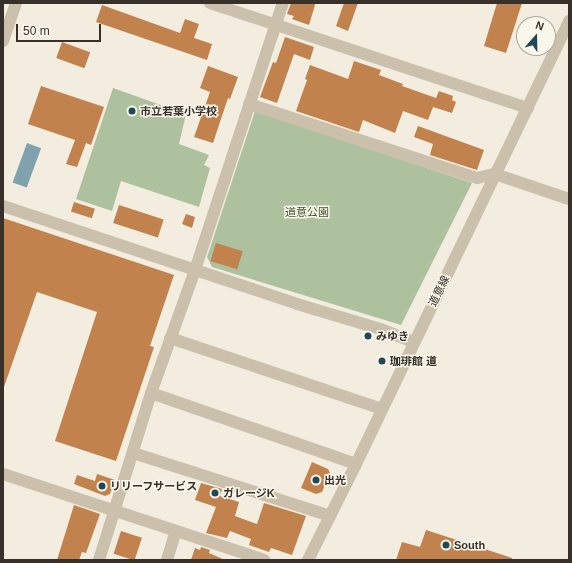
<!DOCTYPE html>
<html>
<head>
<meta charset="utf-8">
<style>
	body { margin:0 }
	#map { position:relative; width:572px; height:563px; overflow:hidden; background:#f2eddf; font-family:Helvetica,"Noto Sans JP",sans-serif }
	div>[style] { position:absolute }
	.green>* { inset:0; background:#aec19f }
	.water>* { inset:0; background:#7fa2ae; transform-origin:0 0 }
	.building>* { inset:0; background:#c1824e; transform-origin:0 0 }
	.minor>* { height:12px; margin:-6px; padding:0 6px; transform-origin:6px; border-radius:6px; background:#cac0ab }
	.dots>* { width:11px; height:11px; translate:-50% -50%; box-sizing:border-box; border:2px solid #f9f6eb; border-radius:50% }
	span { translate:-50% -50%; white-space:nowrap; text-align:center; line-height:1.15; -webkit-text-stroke:3px #f9f6eb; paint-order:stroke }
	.poi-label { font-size:11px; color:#38312a; font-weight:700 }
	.left { translate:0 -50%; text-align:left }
	.park-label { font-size:11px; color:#3f552f }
	.street-label { font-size:11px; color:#38312a }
	.frame { position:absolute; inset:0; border:4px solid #38312a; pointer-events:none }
	.north { position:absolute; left:516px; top:16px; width:40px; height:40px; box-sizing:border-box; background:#f9f6eb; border:1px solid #aca79e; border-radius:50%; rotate:20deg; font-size:11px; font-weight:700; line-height:16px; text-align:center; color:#38312a }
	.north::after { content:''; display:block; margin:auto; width:14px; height:18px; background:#214858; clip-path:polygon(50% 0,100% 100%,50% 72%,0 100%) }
	.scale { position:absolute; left:16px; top:24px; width:85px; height:18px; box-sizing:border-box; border:2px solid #38312a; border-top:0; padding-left:5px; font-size:12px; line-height:14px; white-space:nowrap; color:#38312a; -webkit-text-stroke:3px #f9f6eb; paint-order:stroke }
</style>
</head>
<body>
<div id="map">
	<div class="green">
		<i style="clip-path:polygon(113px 88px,186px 114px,179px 144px,209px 155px,204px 165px,210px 168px,199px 207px,121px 181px,112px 211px,76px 199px)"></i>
		<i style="clip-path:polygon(255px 111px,472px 183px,401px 325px,212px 267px,207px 257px)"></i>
	</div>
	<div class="water">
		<i style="left:27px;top:143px;width:15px;height:42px;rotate:20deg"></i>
	</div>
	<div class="building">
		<i style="clip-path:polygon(291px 3px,314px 3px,315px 5px,309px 25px,292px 19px,294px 16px,287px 14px)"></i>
		<i style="clip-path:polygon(344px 3px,358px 3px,348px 31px,336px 26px)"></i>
		<i style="clip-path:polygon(497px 3px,522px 3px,506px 53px,484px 46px)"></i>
		<i style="clip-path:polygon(102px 5px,180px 33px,185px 19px,199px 24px,194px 38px,212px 44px,207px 60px,96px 22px)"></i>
		<i style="clip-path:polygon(285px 37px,314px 47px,310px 60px,294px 54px,277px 103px,260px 97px,273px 62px,276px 63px)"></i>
		<i style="left:62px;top:42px;width:30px;height:17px;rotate:20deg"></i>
		<i style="clip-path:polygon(354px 61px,381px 70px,379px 75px,403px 84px,402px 86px,436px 98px,439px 91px,453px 96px,452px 100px,456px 102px,452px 113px,433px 107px,428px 120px,403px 111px,395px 133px,363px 120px,359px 132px,296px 111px,307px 80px,305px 79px,310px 65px,348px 79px)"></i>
		<i style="clip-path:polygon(208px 66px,238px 77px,230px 99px,228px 98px,213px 143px,194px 137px,210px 92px,200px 88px)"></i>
		<i style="clip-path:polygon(41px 86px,104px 107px,91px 145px,86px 143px,77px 167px,66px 164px,75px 140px,28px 124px)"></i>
		<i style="clip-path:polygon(418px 126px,484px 150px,477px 170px,430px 155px,433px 144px,414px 137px)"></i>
		<i style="left:74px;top:202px;width:22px;height:10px;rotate:18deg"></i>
		<i style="left:119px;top:205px;width:47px;height:19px;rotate:18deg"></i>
		<i style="clip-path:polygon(186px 214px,195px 217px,192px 228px,182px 224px)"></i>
		<i style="clip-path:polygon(3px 218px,174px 275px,150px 346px,154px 347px,116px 461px,55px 441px,97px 312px,37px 292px,4px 387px,3px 387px)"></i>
		<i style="left:216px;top:243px;width:28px;height:19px;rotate:17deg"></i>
		<i style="clip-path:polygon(312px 462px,328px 469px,330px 473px,322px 492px,316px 494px,301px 488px)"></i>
		<i style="clip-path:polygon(97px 474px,115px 480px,110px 494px,105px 496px,74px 484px,77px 475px,95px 481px)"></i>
		<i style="clip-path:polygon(201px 483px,222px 489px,220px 496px,239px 502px,235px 516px,257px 524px,264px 503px,306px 516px,292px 555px,271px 548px,269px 552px,249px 545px,251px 539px,230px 531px,227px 538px,206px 533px,216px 507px,195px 500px)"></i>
		<i style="clip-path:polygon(74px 505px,100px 514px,86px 553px,82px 552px,79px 560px,57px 560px)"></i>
		<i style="clip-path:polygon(426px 530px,512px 558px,512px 560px,396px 560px,402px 542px,420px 547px)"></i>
		<i style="left:121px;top:531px;width:22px;height:24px;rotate:18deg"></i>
		<i style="clip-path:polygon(201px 547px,210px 550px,209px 553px,225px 560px,191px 560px,195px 548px,200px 550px)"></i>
	</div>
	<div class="minor">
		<i style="left:210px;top:3px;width:335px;rotate:18.3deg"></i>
		<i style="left:3px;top:41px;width:40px;rotate:-71.1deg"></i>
		<i style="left:249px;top:104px;width:240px;rotate:18deg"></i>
		<i style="left:477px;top:178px;width:18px;rotate:-13deg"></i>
		<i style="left:495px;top:174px;width:78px;rotate:18.7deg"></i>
		<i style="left:3px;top:206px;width:310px;rotate:18.4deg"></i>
		<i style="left:297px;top:304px;width:88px;rotate:16.6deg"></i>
		<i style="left:381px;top:329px;width:35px;rotate:22deg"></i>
		<i style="left:170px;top:338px;width:224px;rotate:18.5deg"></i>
		<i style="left:151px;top:393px;width:217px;rotate:19.1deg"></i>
		<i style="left:133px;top:453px;width:207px;rotate:17.7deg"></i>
		<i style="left:3px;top:474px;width:275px;rotate:18.2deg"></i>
		<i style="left:99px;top:560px;width:175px;rotate:-72.7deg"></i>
		<i style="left:151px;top:393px;width:131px;rotate:-70.3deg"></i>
		<i style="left:195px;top:270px;width:281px;rotate:-71.8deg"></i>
		<i style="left:167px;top:560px;width:30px;rotate:-73deg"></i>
		<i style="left:308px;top:560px;width:107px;rotate:-63.4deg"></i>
		<i style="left:356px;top:464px;width:492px;rotate:-64.3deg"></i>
	</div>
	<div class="dots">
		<i style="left:132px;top:111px;background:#214858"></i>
		<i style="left:368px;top:336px;background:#214858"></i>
		<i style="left:382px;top:361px;background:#214858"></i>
		<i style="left:316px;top:480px;background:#214858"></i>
		<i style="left:102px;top:486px;background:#214858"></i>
		<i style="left:215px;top:493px;background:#214858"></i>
		<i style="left:446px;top:545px;background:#214858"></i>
	</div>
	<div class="poi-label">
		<span class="left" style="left:140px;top:111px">市立若葉小学校</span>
		<span class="left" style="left:376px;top:336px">みゆき</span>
		<span class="left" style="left:390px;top:361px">珈琲館 道</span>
		<span class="left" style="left:324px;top:480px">出光</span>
		<span class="left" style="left:110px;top:486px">リリーフサービス</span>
		<span class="left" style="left:223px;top:493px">ガレージK</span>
		<span class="left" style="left:454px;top:545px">South</span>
	</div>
	<div class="park-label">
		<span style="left:307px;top:212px">道意公園</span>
	</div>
	<div class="street-label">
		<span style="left:439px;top:291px;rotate:-64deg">道意線</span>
	</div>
	<div class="frame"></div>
	<div class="north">N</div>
	<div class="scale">50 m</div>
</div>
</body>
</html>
